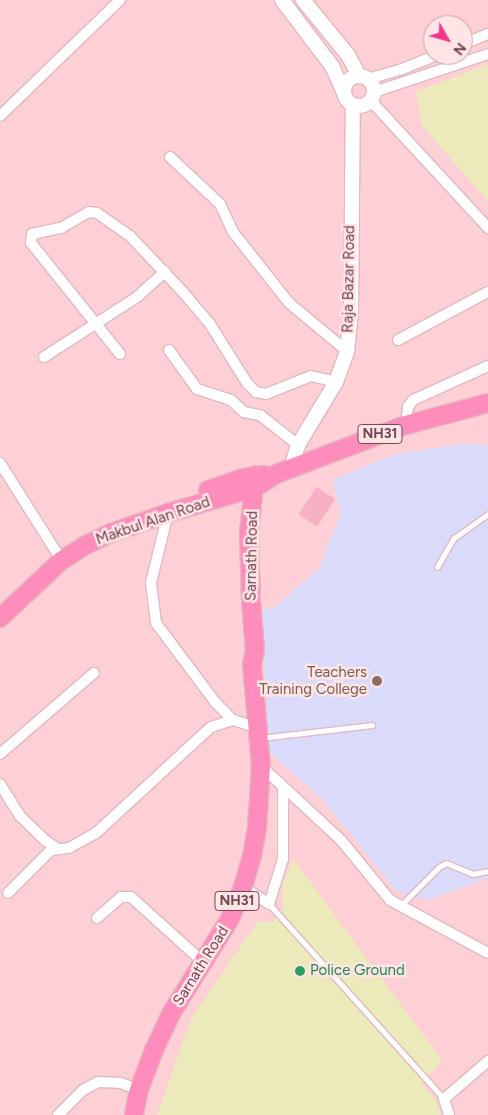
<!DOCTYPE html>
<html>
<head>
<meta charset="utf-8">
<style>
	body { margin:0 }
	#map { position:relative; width:488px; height:1115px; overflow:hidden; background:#fedcde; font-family:Figtree,sans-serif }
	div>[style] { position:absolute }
	.residential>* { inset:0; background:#fcd0d5 }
	.education>* { inset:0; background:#dadbfa }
	.green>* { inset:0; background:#ece9ba }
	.building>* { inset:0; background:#f6b2c4; transform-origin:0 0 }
	.roads { filter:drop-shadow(1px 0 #e3b8c1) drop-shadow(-1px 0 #e3b8c1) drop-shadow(0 1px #e3b8c1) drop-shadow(0 -1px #e3b8c1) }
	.lane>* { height:5px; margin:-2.5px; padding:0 2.5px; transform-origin:2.5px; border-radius:2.5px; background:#fff }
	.street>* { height:10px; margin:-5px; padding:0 5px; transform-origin:5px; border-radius:5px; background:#fff }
	.secondary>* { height:14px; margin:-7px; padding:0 7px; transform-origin:7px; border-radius:7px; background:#fff }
	.secondary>.ring { margin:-7px; padding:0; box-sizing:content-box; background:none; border:14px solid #fff; border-radius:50% }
	.highway>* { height:18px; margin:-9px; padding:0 9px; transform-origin:9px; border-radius:9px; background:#ff8dbb }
	.dots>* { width:14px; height:14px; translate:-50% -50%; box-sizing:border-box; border:2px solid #ffe5e6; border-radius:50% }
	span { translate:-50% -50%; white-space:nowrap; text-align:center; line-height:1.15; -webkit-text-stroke:5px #ffe5e6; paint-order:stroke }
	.shield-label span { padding:1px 4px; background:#ffe5e6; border:1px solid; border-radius:4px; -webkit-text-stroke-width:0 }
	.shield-label { font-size:14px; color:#754353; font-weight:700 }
	.street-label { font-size:15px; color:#754353 }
	.education-label { font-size:15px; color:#785e54 }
	.right { translate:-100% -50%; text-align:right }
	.leisure-label { font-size:15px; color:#27864d }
	.left { translate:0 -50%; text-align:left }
	.north { position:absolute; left:423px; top:15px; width:50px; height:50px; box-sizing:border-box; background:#ffe5e6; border:1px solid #c8a4ab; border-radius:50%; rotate:128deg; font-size:14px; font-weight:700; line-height:20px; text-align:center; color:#754353 }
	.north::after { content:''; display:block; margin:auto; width:18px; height:22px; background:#f5358a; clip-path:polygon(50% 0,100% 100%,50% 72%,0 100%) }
</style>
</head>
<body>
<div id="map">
	<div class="residential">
		<i style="clip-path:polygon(evenodd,0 0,488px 0,488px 1115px,0 1115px,0 0,433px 25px,463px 25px,463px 55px,433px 55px,433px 25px)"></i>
	</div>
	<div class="education">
		<i style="clip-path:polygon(462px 444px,488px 445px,488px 878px,427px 900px,396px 891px,323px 800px,269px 752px,261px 610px,275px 607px,319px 568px,341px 513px,332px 480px,397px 454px)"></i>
	</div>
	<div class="green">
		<i style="clip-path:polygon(488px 64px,488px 201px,422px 126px,416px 92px)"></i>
		<i style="clip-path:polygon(293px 859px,442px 1060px,422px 1084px,436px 1100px,441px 1115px,157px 1115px,191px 1019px,257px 922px,272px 922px,279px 915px,283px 908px,282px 885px)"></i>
	</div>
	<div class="building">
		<i style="left:317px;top:487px;width:22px;height:33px;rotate:34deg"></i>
	</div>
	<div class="roads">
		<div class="lane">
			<i style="left:437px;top:567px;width:34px;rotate:-60deg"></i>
			<i style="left:454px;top:538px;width:42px;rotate:-35.2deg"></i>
			<i style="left:260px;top:738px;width:113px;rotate:-6.6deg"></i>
			<i style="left:269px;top:904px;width:262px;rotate:48.1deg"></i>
			<i style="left:401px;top:905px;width:54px;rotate:-45deg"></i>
			<i style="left:439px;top:867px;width:8px;rotate:-30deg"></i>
			<i style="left:446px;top:863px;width:29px;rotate:22deg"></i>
			<i style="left:473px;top:874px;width:15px;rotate:-11deg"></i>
		</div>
		<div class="street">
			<i style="left:463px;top:44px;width:27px;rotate:-22deg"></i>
			<i style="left:368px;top:79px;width:35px;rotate:-16deg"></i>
			<i style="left:402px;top:69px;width:38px;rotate:-22deg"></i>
			<i style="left:374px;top:92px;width:120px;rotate:-18.4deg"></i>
			<i style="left:371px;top:101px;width:173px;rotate:47.3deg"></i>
			<i style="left:0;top:116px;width:167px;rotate:-44deg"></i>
			<i style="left:170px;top:157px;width:69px;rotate:43.2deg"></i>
			<i style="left:220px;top:204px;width:31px;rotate:65deg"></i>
			<i style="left:233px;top:232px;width:90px;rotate:51.7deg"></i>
			<i style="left:289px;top:303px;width:75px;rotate:39.6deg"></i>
			<i style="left:398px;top:340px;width:102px;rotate:-28.1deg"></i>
			<i style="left:169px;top:350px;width:48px;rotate:54.3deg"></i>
			<i style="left:197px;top:389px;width:36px;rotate:18deg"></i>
			<i style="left:231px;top:400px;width:18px;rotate:43deg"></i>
			<i style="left:244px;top:412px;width:16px;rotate:11deg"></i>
			<i style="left:260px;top:415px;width:48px;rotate:38.3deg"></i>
			<i style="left:120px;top:354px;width:142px;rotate:-128.7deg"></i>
			<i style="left:31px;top:243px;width:9px;rotate:-84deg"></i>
			<i style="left:32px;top:234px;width:30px;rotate:-12deg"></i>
			<i style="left:61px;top:228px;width:32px;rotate:-30deg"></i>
			<i style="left:89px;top:212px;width:8px;rotate:7deg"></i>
			<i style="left:97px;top:213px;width:40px;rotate:34.9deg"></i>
			<i style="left:130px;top:236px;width:76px;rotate:46.6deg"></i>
			<i style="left:182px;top:291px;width:43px;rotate:49.7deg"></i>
			<i style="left:210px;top:324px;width:70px;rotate:57.9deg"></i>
			<i style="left:247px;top:383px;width:13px;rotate:45deg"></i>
			<i style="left:256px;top:392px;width:10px;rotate:11deg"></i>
			<i style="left:266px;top:394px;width:48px;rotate:-21.8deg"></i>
			<i style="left:311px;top:376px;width:26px;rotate:13deg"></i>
			<i style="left:44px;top:357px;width:111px;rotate:-32.8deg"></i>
			<i style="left:137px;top:297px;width:38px;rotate:-42deg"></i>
			<i style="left:406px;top:425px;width:18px;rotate:-84deg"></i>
			<i style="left:408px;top:407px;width:9px;rotate:-54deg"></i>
			<i style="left:413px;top:400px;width:82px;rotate:-24.4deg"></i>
			<i style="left:0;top:463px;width:107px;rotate:57.7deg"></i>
			<i style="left:168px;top:513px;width:72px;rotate:103.7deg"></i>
			<i style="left:151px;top:583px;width:40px;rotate:82.9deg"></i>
			<i style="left:156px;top:623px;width:99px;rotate:53.2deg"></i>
			<i style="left:215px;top:702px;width:25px;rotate:45deg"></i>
			<i style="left:0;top:754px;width:124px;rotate:-40.8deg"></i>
			<i style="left:261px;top:766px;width:109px;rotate:42.8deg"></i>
			<i style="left:341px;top:840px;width:77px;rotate:50.8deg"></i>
			<i style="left:390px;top:900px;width:111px;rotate:28.4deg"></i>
			<i style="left:0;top:784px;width:38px;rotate:58deg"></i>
			<i style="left:20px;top:816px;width:35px;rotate:44deg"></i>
			<i style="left:45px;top:840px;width:16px;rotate:35deg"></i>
			<i style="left:243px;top:887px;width:31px;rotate:33deg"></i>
			<i style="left:269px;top:904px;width:47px;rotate:-72.7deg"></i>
			<i style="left:283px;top:859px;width:72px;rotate:-90deg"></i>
			<i style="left:8px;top:893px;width:61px;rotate:-45deg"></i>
			<i style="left:51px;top:850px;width:18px;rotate:-6deg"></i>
			<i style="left:69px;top:848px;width:31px;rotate:-29deg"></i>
			<i style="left:96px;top:833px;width:156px;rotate:-42.7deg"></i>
			<i style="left:211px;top:727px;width:23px;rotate:-18deg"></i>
			<i style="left:233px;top:720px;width:27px;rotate:17deg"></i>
			<i style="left:97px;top:918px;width:32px;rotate:-41deg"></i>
			<i style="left:121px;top:897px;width:10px"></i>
			<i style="left:131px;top:897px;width:98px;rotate:42.1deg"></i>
			<i style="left:58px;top:1115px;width:35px;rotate:-45deg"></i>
			<i style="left:83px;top:1090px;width:17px;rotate:-28deg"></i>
			<i style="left:98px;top:1082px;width:23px;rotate:2deg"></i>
			<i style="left:121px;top:1083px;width:19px;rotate:21deg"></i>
			<i style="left:449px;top:1115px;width:17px;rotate:-107deg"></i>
			<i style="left:444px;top:1099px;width:58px;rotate:-40.8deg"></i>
		</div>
		<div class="secondary">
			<i style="left:282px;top:0;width:83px;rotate:52.9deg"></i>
			<i style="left:332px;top:66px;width:27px;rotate:66deg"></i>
			<i style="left:303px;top:0;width:71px;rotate:50.7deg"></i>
			<i style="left:348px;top:55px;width:24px;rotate:62deg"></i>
			<i class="ring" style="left:344px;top:76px;width:16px;height:16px"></i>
			<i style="left:291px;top:468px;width:24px;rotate:-73deg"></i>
			<i style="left:298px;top:445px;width:74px;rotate:-58.9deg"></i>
			<i style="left:336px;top:382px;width:33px;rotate:-70deg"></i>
			<i style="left:347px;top:351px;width:36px;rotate:-84deg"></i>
			<i style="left:351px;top:315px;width:209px;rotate:-89.5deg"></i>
		</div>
		<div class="highway">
			<i style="left:208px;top:490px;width:37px;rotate:-19deg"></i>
			<i style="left:243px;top:478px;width:22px;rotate:-8deg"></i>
			<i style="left:0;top:618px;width:83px;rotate:-43.1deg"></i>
			<i style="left:61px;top:561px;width:27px;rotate:-33deg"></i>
			<i style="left:84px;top:546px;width:30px;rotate:-26deg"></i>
			<i style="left:111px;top:533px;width:60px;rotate:-19.3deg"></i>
			<i style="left:168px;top:513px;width:90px;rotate:-16.2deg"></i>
			<i style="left:254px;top:488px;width:26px;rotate:-32deg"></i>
			<i style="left:276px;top:474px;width:139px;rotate:-20.7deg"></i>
			<i style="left:406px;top:425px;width:85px;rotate:-15deg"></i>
			<i style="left:134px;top:1115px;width:25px;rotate:-79deg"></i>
			<i style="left:139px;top:1090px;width:43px;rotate:-69.4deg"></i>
			<i style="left:154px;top:1050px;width:42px;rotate:-64.7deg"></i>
			<i style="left:172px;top:1012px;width:110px;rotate:-58.1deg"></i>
			<i style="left:230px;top:919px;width:35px;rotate:-68deg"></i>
			<i style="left:243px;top:887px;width:32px;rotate:-74deg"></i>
			<i style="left:252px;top:856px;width:27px;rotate:-80deg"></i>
			<i style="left:257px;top:829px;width:63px;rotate:-86.4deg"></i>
			<i style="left:261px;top:766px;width:101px;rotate:-95.1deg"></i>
			<i style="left:252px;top:665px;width:15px;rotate:-79deg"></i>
			<i style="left:255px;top:650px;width:49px;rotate:-94.7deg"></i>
			<i style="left:251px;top:601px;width:68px;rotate:-91.7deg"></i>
			<i style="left:249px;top:533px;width:58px;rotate:-84.1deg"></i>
		</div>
	</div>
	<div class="dots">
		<i style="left:377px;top:681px;background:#8d6e63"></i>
		<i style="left:300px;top:971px;background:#2e9e5b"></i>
	</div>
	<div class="shield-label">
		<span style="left:380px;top:434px">NH31</span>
		<span style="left:237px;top:901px">NH31</span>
	</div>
	<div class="street-label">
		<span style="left:349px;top:279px;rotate:-89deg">Raja Bazar Road</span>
		<span style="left:153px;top:521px;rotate:-19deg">Makbul Alan Road</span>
		<span style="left:252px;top:556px;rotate:-89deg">Sarnath Road</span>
		<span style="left:201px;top:966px;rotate:-58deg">Sarnath Road</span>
	</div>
	<div class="education-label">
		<span class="right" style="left:367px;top:681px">Teachers<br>Training College</span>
	</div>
	<div class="leisure-label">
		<span class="left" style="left:310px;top:971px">Police Ground</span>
	</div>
	<div class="north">N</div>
</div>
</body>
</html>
